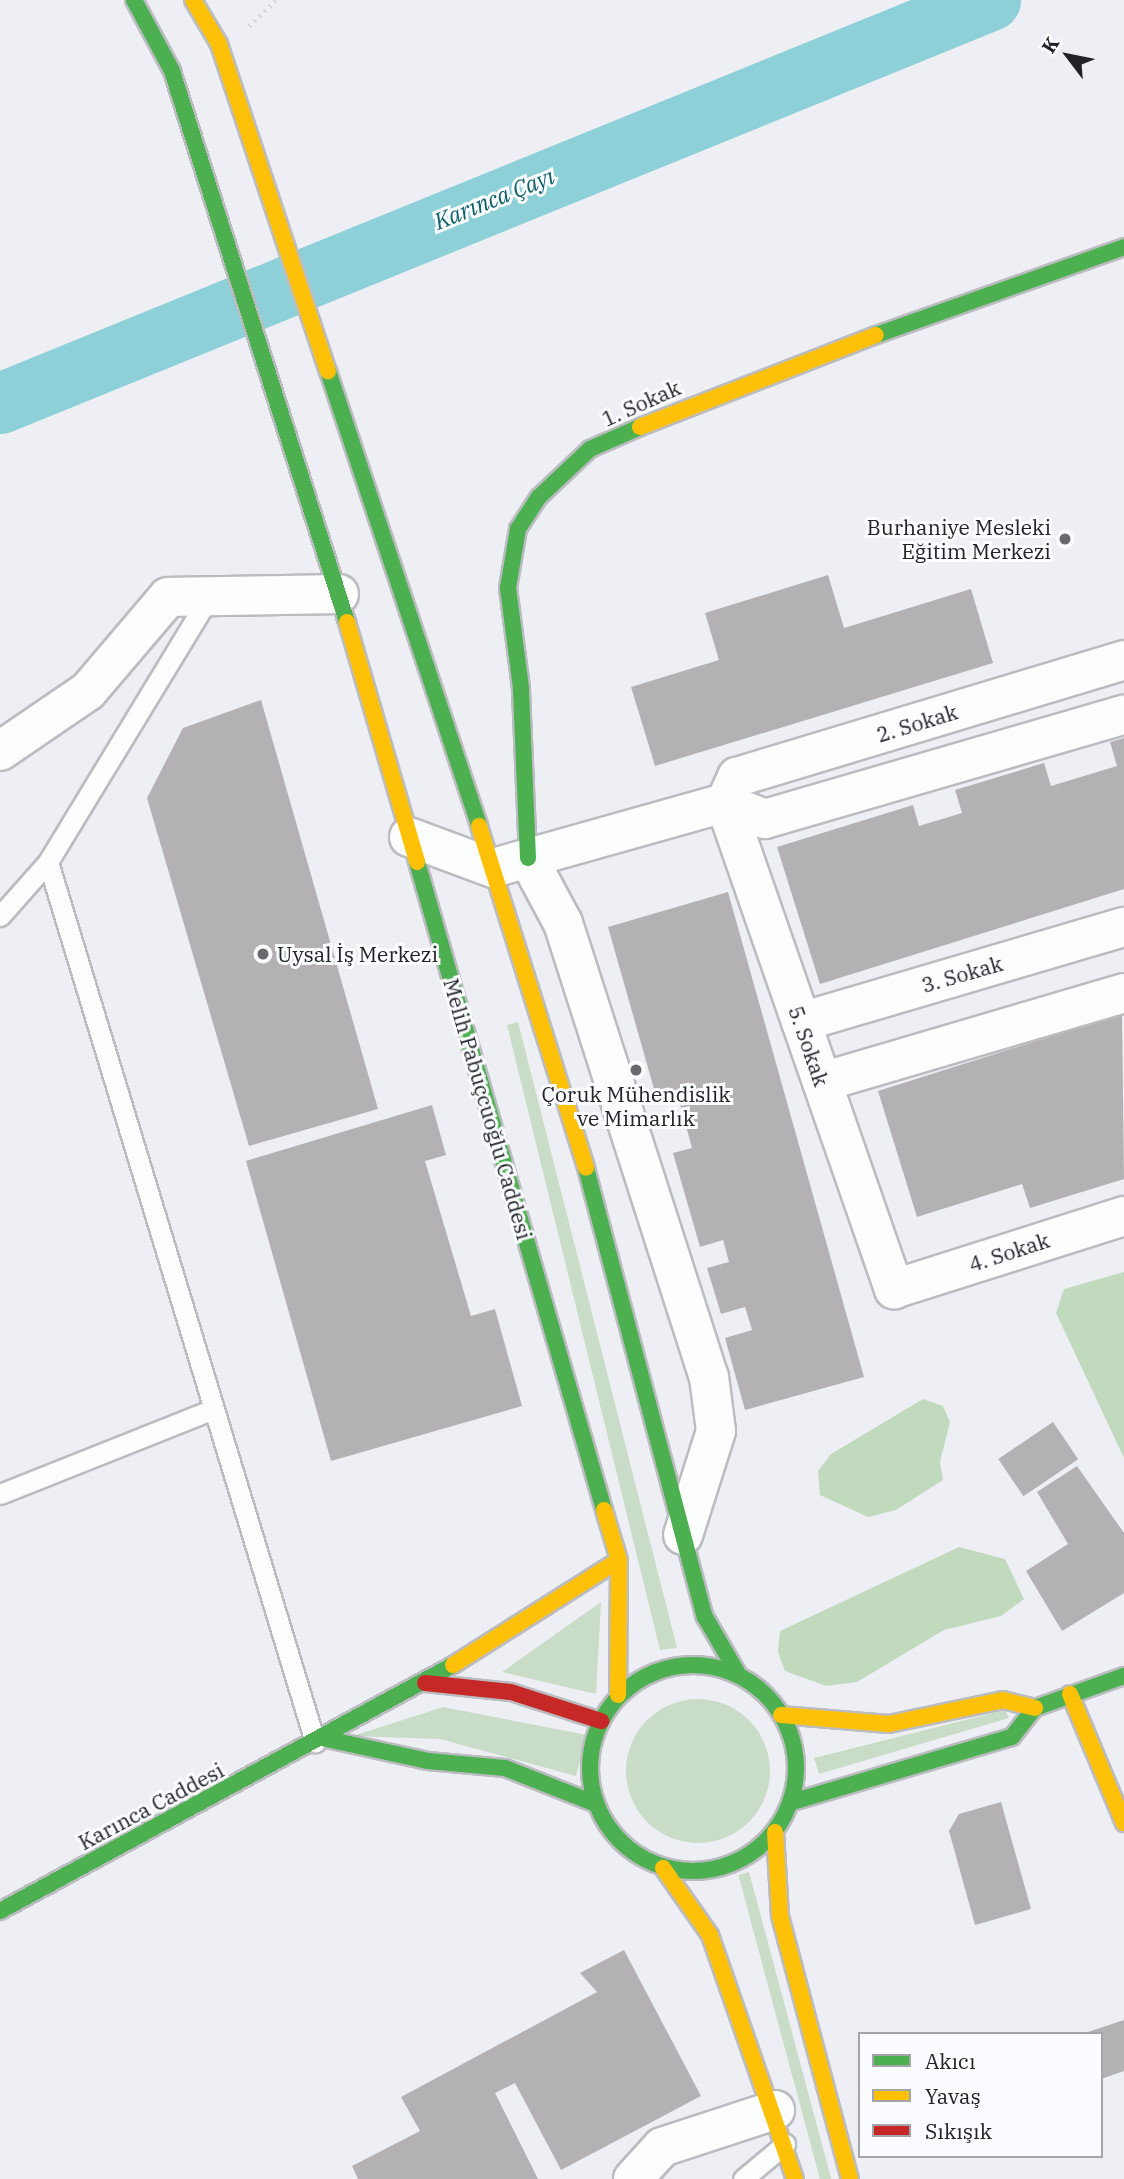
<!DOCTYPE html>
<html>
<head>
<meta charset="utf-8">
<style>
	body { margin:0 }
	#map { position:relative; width:1124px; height:2179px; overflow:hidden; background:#eeeff4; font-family:"IBM Plex Serif",serif }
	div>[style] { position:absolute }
	.green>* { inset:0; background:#c9dcc7; transform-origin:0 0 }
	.round { border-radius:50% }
	.forest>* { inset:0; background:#c1dabe }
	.river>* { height:61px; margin:-30.5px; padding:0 30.5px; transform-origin:30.5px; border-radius:30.5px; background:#8dd0d8 }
	.building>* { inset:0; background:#b3b1b3; transform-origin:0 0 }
	.path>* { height:4.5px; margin-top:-2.25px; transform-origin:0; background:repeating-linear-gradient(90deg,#d6d7d9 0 2px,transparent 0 7px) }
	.roads { filter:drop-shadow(2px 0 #bbbcc0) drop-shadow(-2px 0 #bbbcc0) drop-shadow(0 2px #bbbcc0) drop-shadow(0 -2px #bbbcc0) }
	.lane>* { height:19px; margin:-9.5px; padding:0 9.5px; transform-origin:9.5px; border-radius:9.5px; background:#fcfdfd }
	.street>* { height:38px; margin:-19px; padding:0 19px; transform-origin:19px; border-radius:19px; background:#fcfdfd }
	.fast>* { height:16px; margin:-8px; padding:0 8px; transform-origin:8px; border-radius:8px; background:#4caf50 }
	.fast>.ring { margin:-8px; padding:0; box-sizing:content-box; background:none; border:16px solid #4caf50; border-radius:50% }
	.slow>* { height:16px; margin:-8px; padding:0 8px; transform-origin:8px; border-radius:8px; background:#ffc107 }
	.jam>* { height:16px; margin:-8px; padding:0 8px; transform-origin:8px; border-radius:8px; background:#c62828 }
	.dots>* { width:19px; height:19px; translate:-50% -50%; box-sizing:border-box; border:4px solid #fafcff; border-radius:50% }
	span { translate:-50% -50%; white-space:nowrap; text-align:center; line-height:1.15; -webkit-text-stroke:6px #fafcff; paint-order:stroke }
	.street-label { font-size:21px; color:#212326 }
	.poi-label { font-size:21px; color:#212326 }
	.right { translate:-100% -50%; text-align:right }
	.left { translate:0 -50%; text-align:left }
	.water-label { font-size:23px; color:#0e6167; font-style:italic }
	.legend { position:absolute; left:858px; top:2032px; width:245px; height:126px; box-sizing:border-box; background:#fafcff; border:2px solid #a3a5a8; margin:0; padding:9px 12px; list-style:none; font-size:21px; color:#212326 }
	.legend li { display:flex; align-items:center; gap:14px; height:35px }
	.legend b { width:35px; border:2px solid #a3a5a8 }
	.north { position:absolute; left:1033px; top:21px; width:70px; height:70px; -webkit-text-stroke:5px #fafcff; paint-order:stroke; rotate:302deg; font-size:19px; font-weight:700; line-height:28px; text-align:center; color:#212326 }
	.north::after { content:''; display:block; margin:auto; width:24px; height:32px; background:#212326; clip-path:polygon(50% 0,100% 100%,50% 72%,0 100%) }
</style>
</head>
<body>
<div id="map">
	<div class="green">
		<i style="clip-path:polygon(518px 1022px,677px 1648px,660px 1650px,507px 1025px)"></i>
		<i style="clip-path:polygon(601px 1602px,596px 1694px,502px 1672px)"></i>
		<i class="round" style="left:626px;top:1699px;width:144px;height:144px"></i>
		<i style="clip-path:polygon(443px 1707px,587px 1735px,576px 1776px,440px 1739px,353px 1736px)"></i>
		<i style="clip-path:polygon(1005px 1710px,1009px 1718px,819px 1774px,814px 1758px)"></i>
		<i style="left:749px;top:1872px;width:318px;height:11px;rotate:75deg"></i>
	</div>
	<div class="forest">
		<i style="clip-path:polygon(1124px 1272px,1124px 1458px,1056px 1313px,1064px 1289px)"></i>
		<i style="clip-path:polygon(923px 1399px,943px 1406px,950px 1422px,940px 1462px,943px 1480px,896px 1510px,868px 1517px,820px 1495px,818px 1471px,831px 1454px)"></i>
		<i style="clip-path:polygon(959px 1547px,1005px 1559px,1024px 1599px,1001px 1616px,944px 1630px,857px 1682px,826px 1686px,785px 1671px,778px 1652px,780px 1631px)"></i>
	</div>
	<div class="river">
		<i style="left:0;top:403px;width:1069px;rotate:-22.15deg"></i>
	</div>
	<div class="building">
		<i style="clip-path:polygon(828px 575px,844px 628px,971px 589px,993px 663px,655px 766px,631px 687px,719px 660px,705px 613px)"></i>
		<i style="clip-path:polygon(261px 700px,378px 1109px,249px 1146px,147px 798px,183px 728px)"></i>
		<i style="clip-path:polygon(1124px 738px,1124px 889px,820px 984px,777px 847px,913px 805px,919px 826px,962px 813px,955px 790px,1044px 763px,1051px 786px,1117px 766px,1110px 742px)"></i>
		<i style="clip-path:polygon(728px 892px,864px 1377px,745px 1410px,725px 1338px,752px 1330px,745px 1307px,721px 1314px,707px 1268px,729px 1262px,723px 1240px,700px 1247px,673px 1153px,692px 1148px,678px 1097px,658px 1103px,608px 927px)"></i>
		<i style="clip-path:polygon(1122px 1014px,1124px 1179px,1030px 1208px,1022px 1184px,917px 1217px,878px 1091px)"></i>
		<i style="clip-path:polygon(432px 1105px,446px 1155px,425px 1161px,471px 1316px,495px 1309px,522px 1406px,331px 1461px,246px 1161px)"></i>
		<i style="left:1053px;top:1422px;width:45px;height:66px;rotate:56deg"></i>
		<i style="clip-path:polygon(1077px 1466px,1124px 1533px,1124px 1593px,1062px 1631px,1026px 1571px,1068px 1544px,1037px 1492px)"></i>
		<i style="clip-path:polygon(1001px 1802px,1031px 1909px,975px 1925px,949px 1831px,959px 1814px)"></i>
		<i style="clip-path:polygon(624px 1950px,701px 2096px,561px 2170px,515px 2083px,495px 2093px,538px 2179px,358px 2179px,352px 2166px,420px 2131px,401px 2097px,597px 1992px,580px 1973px)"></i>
		<i style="clip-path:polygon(1124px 2020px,1124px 2071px,1101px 2079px,1101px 2034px,1085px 2033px)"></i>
	</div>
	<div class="path">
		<i style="left:249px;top:26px;width:37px;rotate:-44deg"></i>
	</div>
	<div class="roads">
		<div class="lane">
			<i style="left:209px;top:597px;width:310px;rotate:121.3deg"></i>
			<i style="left:48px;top:862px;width:920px;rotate:73.12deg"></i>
			<i style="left:0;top:916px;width:72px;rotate:-48.4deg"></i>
			<i style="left:0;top:1494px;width:230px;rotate:-21.7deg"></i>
			<i style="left:743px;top:2179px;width:55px;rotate:-39.8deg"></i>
		</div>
		<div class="street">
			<i style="left:0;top:751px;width:107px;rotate:-34.3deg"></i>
			<i style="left:88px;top:691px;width:123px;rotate:-49.6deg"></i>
			<i style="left:168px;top:597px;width:171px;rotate:-1deg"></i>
			<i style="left:725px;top:803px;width:515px;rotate:70.83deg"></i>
			<i style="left:894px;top:1289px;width:241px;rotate:-17.6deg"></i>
			<i style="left:725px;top:803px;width:29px;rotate:-65deg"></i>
			<i style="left:737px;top:777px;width:404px;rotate:-16.8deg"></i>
			<i style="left:409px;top:837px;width:90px;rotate:20.3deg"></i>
			<i style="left:493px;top:868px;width:241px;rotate:-15.7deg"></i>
			<i style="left:725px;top:803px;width:43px;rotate:21.8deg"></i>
			<i style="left:765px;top:819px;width:374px;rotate:-16.2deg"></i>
			<i style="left:528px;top:858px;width:74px;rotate:61.7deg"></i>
			<i style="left:563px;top:923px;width:477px;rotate:72.2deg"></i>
			<i style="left:709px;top:1377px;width:54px;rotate:82.6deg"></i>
			<i style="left:716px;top:1431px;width:109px;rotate:107.6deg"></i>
			<i style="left:801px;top:1022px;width:337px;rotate:-16.4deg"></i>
			<i style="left:822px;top:1082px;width:315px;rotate:-16.4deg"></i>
			<i style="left:633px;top:2179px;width:43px;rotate:-47.8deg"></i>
			<i style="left:662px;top:2147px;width:119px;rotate:-18.1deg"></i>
		</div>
		<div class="fast">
			<i style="left:134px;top:0;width:81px;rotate:61.8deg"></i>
			<i style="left:172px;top:71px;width:578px;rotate:72.38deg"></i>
			<i style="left:876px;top:335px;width:263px;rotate:-19.5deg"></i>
			<i style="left:328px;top:371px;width:479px;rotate:71.6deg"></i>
			<i style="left:528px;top:858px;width:170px;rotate:-92.4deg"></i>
			<i style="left:521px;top:688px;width:101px;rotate:-97.4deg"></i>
			<i style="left:508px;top:588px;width:60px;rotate:-80.4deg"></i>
			<i style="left:518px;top:529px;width:38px;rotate:-57deg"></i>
			<i style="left:539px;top:497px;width:70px;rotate:-43.3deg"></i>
			<i style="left:590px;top:449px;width:55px;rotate:-23.7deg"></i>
			<i style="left:417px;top:862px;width:674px;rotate:73.9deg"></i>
			<i style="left:586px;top:1168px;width:465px;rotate:75.2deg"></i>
			<i style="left:705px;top:1617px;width:66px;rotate:59.9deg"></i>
			<i class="ring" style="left:590px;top:1665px;width:190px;height:190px"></i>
			<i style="left:322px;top:1738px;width:108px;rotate:12.2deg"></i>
			<i style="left:428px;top:1761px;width:77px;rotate:5.2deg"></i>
			<i style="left:505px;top:1768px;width:96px;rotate:21.5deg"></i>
			<i style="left:792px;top:1802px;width:229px;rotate:-16.5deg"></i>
			<i style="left:1012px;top:1737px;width:37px;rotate:-52deg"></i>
			<i style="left:1035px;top:1708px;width:95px;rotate:-19.8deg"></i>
			<i style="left:0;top:1911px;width:515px;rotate:-28.5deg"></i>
		</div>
		<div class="slow">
			<i style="left:193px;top:0;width:51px;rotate:59.4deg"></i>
			<i style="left:219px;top:44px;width:345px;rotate:71.6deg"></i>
			<i style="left:640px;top:427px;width:253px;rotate:-21.3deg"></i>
			<i style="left:347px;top:622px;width:250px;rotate:73.7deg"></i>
			<i style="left:479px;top:826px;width:358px;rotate:72.6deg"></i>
			<i style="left:604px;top:1510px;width:52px;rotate:73.3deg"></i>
			<i style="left:619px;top:1560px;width:135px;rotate:90.4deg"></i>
			<i style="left:453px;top:1665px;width:196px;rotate:-32.3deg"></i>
			<i style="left:1070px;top:1694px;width:140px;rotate:67.3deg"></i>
			<i style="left:781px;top:1715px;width:108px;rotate:4.8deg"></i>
			<i style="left:889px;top:1724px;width:116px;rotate:-11.9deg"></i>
			<i style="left:1003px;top:1700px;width:33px;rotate:14deg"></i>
			<i style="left:775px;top:1832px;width:84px;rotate:86.6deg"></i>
			<i style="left:780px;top:1916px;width:272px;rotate:75.1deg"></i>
			<i style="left:663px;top:1868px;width:82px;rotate:55deg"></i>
			<i style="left:710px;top:1935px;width:258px;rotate:70.8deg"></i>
		</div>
		<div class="jam">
			<i style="left:425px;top:1683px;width:86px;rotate:6deg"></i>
			<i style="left:511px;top:1692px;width:95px;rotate:17.9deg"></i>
		</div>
	</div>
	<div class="dots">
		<i style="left:1065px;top:539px;background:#696a6e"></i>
		<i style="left:263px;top:954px;background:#696a6e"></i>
		<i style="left:636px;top:1070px;background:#696a6e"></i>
	</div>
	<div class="street-label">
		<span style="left:641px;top:403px;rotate:-24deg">1. Sokak</span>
		<span style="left:917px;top:723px;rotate:-17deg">2. Sokak</span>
		<span style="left:962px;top:974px;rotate:-16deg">3. Sokak</span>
		<span style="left:809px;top:1046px;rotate:71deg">5. Sokak</span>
		<span style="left:488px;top:1109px;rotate:74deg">Melih Pabuçcuoğlu Caddesi</span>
		<span style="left:1009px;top:1252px;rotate:-18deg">4. Sokak</span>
		<span style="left:151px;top:1806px;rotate:-28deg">Karınca Caddesi</span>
	</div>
	<div class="poi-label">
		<span class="right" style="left:1051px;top:539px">Burhaniye Mesleki<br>Eğitim Merkezi</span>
		<span class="left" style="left:277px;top:954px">Uysal İş Merkezi</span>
		<span style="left:636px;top:1106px">Çoruk Mühendislik<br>ve Mimarlık</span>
	</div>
	<div class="water-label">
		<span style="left:494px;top:198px;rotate:-22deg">Karınca Çayı</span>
	</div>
	<ul class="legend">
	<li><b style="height:9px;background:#4caf50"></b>Akıcı</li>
	<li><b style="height:9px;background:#ffc107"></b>Yavaş</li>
	<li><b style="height:9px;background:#c62828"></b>Sıkışık</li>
	</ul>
	<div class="north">K</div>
</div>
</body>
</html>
